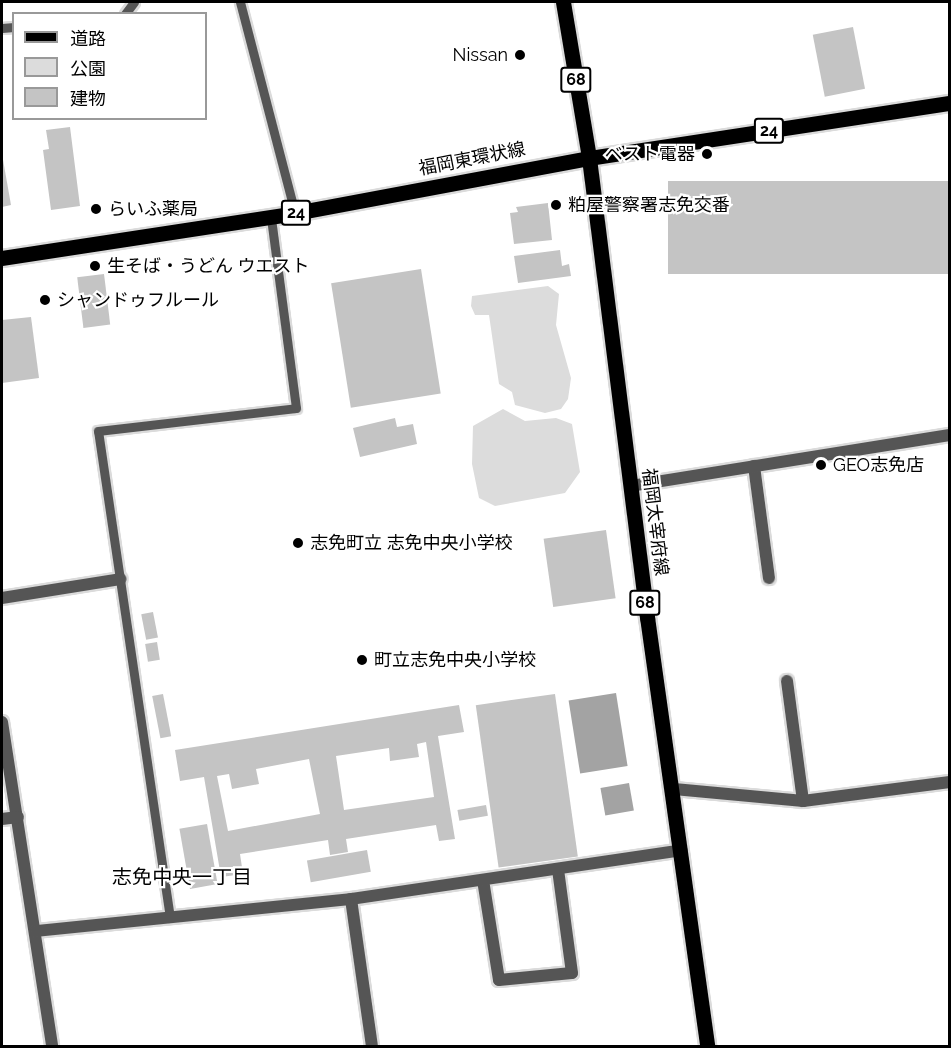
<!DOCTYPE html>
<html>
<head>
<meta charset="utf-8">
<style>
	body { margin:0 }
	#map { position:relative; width:951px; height:1048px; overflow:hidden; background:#fff; font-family:Raleway,"Noto Sans JP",sans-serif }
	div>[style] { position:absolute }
	.green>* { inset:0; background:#dcdcdc }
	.water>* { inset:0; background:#a3a3a3; transform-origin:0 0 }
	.building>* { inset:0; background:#c4c4c4; transform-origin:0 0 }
	.roads { filter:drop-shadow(2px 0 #dbdbdb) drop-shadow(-2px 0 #dbdbdb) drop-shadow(0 2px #dbdbdb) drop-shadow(0 -2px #dbdbdb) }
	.lane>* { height:9px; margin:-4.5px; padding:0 4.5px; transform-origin:4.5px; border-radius:4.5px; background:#555 }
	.street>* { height:12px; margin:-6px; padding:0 6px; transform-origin:6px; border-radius:6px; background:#555 }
	.primary>* { height:15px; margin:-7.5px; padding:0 7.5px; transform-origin:7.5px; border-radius:7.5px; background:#000 }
	.dots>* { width:16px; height:16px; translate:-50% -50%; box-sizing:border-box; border:3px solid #fff; border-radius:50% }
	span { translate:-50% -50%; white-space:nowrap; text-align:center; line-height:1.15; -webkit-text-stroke:4.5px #fff; paint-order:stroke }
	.shield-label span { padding:2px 4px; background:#fff; border:2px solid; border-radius:4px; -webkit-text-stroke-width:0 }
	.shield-label { font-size:16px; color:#000; font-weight:700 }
	.poi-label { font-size:18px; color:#000 }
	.right { translate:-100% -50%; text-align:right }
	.left { translate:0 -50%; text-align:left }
	.street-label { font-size:18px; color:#000 }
	.neighbourhood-label { font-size:20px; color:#000 }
	.frame { position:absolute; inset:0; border:3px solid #000; pointer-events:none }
	.legend { position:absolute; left:12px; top:12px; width:195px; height:108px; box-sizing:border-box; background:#fff; border:2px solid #999; margin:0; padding:8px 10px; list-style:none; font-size:18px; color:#000 }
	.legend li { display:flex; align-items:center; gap:12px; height:30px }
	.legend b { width:30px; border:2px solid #999 }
</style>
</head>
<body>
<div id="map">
	<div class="green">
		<i style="clip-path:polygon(548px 286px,559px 294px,556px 325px,571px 378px,568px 399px,561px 409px,545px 413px,515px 405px,512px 392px,499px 384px,489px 315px,475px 315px,471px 306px,472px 296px)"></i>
		<i style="clip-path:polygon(503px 409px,525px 421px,556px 418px,572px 424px,580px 472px,565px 493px,495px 506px,479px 498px,472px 464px,473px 426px)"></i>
	</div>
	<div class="water">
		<i style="left:616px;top:693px;width:74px;height:48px;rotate:81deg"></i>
		<i style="left:629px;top:783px;width:28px;height:29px;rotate:80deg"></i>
	</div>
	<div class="building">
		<i style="left:853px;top:27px;width:63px;height:41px;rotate:79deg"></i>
		<i style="clip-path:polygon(70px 127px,80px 206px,51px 210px,43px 150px,49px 149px,46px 130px)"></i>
		<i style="clip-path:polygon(2px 154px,11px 205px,2px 207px)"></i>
		<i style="left:950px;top:181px;width:93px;height:282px;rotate:90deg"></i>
		<i style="clip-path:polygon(548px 203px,552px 240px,514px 244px,510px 213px,518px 212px,516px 207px)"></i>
		<i style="clip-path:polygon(560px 250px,562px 266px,569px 264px,571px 276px,518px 283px,514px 256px)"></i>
		<i style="left:421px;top:269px;width:126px;height:91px;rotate:81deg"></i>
		<i style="left:104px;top:274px;width:51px;height:27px;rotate:83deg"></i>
		<i style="clip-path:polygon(31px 317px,39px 378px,2px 383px,2px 320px)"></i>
		<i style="clip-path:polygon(395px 418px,397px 427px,413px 424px,417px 444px,360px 457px,353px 428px)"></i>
		<i style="left:606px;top:530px;width:69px;height:63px;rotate:82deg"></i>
		<i style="left:153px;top:612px;width:26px;height:12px;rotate:79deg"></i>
		<i style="left:157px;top:642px;width:18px;height:12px;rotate:81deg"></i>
		<i style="left:163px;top:694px;width:43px;height:11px;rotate:79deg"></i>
		<i style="left:555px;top:694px;width:164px;height:80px;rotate:82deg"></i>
		<i style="clip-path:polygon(evenodd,459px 705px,464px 732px,438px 736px,455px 839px,439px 841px,436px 825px,346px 839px,348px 852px,330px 855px,328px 840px,240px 854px,243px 874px,221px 877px,204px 777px,180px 781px,175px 750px,459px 705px,426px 742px,434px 797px,344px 810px,336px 756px,389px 748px,390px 761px,419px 757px,417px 744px,426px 742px,459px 705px,309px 759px,320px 814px,228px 831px,217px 776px,229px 774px,232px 789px,259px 784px,256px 769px,309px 759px)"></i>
		<i style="left:486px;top:805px;width:11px;height:29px;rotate:80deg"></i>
		<i style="left:207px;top:824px;width:61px;height:28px;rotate:80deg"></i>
		<i style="left:367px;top:850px;width:22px;height:61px;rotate:80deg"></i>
	</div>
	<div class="roads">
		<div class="lane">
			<i style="left:240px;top:2px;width:218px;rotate:75.4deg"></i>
			<i style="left:125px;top:14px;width:15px;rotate:-53deg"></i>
			<i style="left:2px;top:28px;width:12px;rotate:-5deg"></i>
			<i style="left:170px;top:918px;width:492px;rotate:-98.4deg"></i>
			<i style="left:98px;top:431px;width:199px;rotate:-6.6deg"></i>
			<i style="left:296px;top:408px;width:193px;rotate:-97.5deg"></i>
		</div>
		<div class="street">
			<i style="left:754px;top:466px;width:113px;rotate:82.4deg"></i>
			<i style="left:631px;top:486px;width:323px;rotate:-9.1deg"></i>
			<i style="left:2px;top:598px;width:120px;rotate:-9.1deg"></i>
			<i style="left:787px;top:681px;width:121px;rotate:82.4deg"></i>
			<i style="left:2px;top:722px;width:328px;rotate:81.2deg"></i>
			<i style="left:674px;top:789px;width:130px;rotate:5.3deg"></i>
			<i style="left:803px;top:801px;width:148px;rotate:-7.4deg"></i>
			<i style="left:2px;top:819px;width:16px;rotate:-7deg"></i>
			<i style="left:483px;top:880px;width:101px;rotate:80.9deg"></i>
			<i style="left:499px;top:980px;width:73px;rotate:-5.5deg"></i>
			<i style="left:572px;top:973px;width:105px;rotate:-97.7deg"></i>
			<i style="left:351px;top:899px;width:148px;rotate:81.9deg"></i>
			<i style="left:36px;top:931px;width:317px;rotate:-5.8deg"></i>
			<i style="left:351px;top:899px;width:334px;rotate:-8.4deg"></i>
		</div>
		<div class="primary">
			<i style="left:563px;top:2px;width:158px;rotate:80.5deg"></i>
			<i style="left:589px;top:158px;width:463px;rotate:82.8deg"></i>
			<i style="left:647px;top:617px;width:433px;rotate:82deg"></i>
			<i style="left:2px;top:258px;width:296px;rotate:-8.7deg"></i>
			<i style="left:295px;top:213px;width:299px;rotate:-10.6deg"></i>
			<i style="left:589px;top:158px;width:365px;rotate:-8.7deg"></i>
		</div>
	</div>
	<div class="dots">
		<i style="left:520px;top:55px;background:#000"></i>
		<i style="left:707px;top:154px;background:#000"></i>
		<i style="left:556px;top:205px;background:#000"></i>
		<i style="left:96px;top:209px;background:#000"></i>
		<i style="left:95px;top:266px;background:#000"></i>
		<i style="left:45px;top:300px;background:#000"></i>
		<i style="left:821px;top:465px;background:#000"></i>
		<i style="left:298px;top:543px;background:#000"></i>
		<i style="left:362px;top:660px;background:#000"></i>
	</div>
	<div class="shield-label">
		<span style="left:576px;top:80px">68</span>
		<span style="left:769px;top:131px">24</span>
		<span style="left:296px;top:213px">24</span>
		<span style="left:645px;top:603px">68</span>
	</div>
	<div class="poi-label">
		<span class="right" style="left:508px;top:55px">Nissan</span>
		<span class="right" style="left:695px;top:154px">ベスト電器</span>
		<span class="left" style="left:568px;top:205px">粕屋警察署志免交番</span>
		<span class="left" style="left:108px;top:209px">らいふ薬局</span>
		<span class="left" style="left:107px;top:266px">生そば・うどん ウエスト</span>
		<span class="left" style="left:57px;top:300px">シャンドゥフルール</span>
		<span class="left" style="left:833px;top:465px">GEO志免店</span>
		<span class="left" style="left:310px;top:543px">志免町立 志免中央小学校</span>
		<span class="left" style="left:374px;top:660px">町立志免中央小学校</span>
	</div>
	<div class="street-label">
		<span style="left:472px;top:159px;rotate:-11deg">福岡東環状線</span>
		<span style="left:655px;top:522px;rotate:83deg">福岡太宰府線</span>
	</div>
	<div class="neighbourhood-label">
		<span style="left:182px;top:877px">志免中央一丁目</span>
	</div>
	<div class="frame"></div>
	<ul class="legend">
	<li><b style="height:8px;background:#000"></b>道路</li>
	<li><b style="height:16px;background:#dcdcdc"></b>公園</li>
	<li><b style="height:16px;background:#c4c4c4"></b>建物</li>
	</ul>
</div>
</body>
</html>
